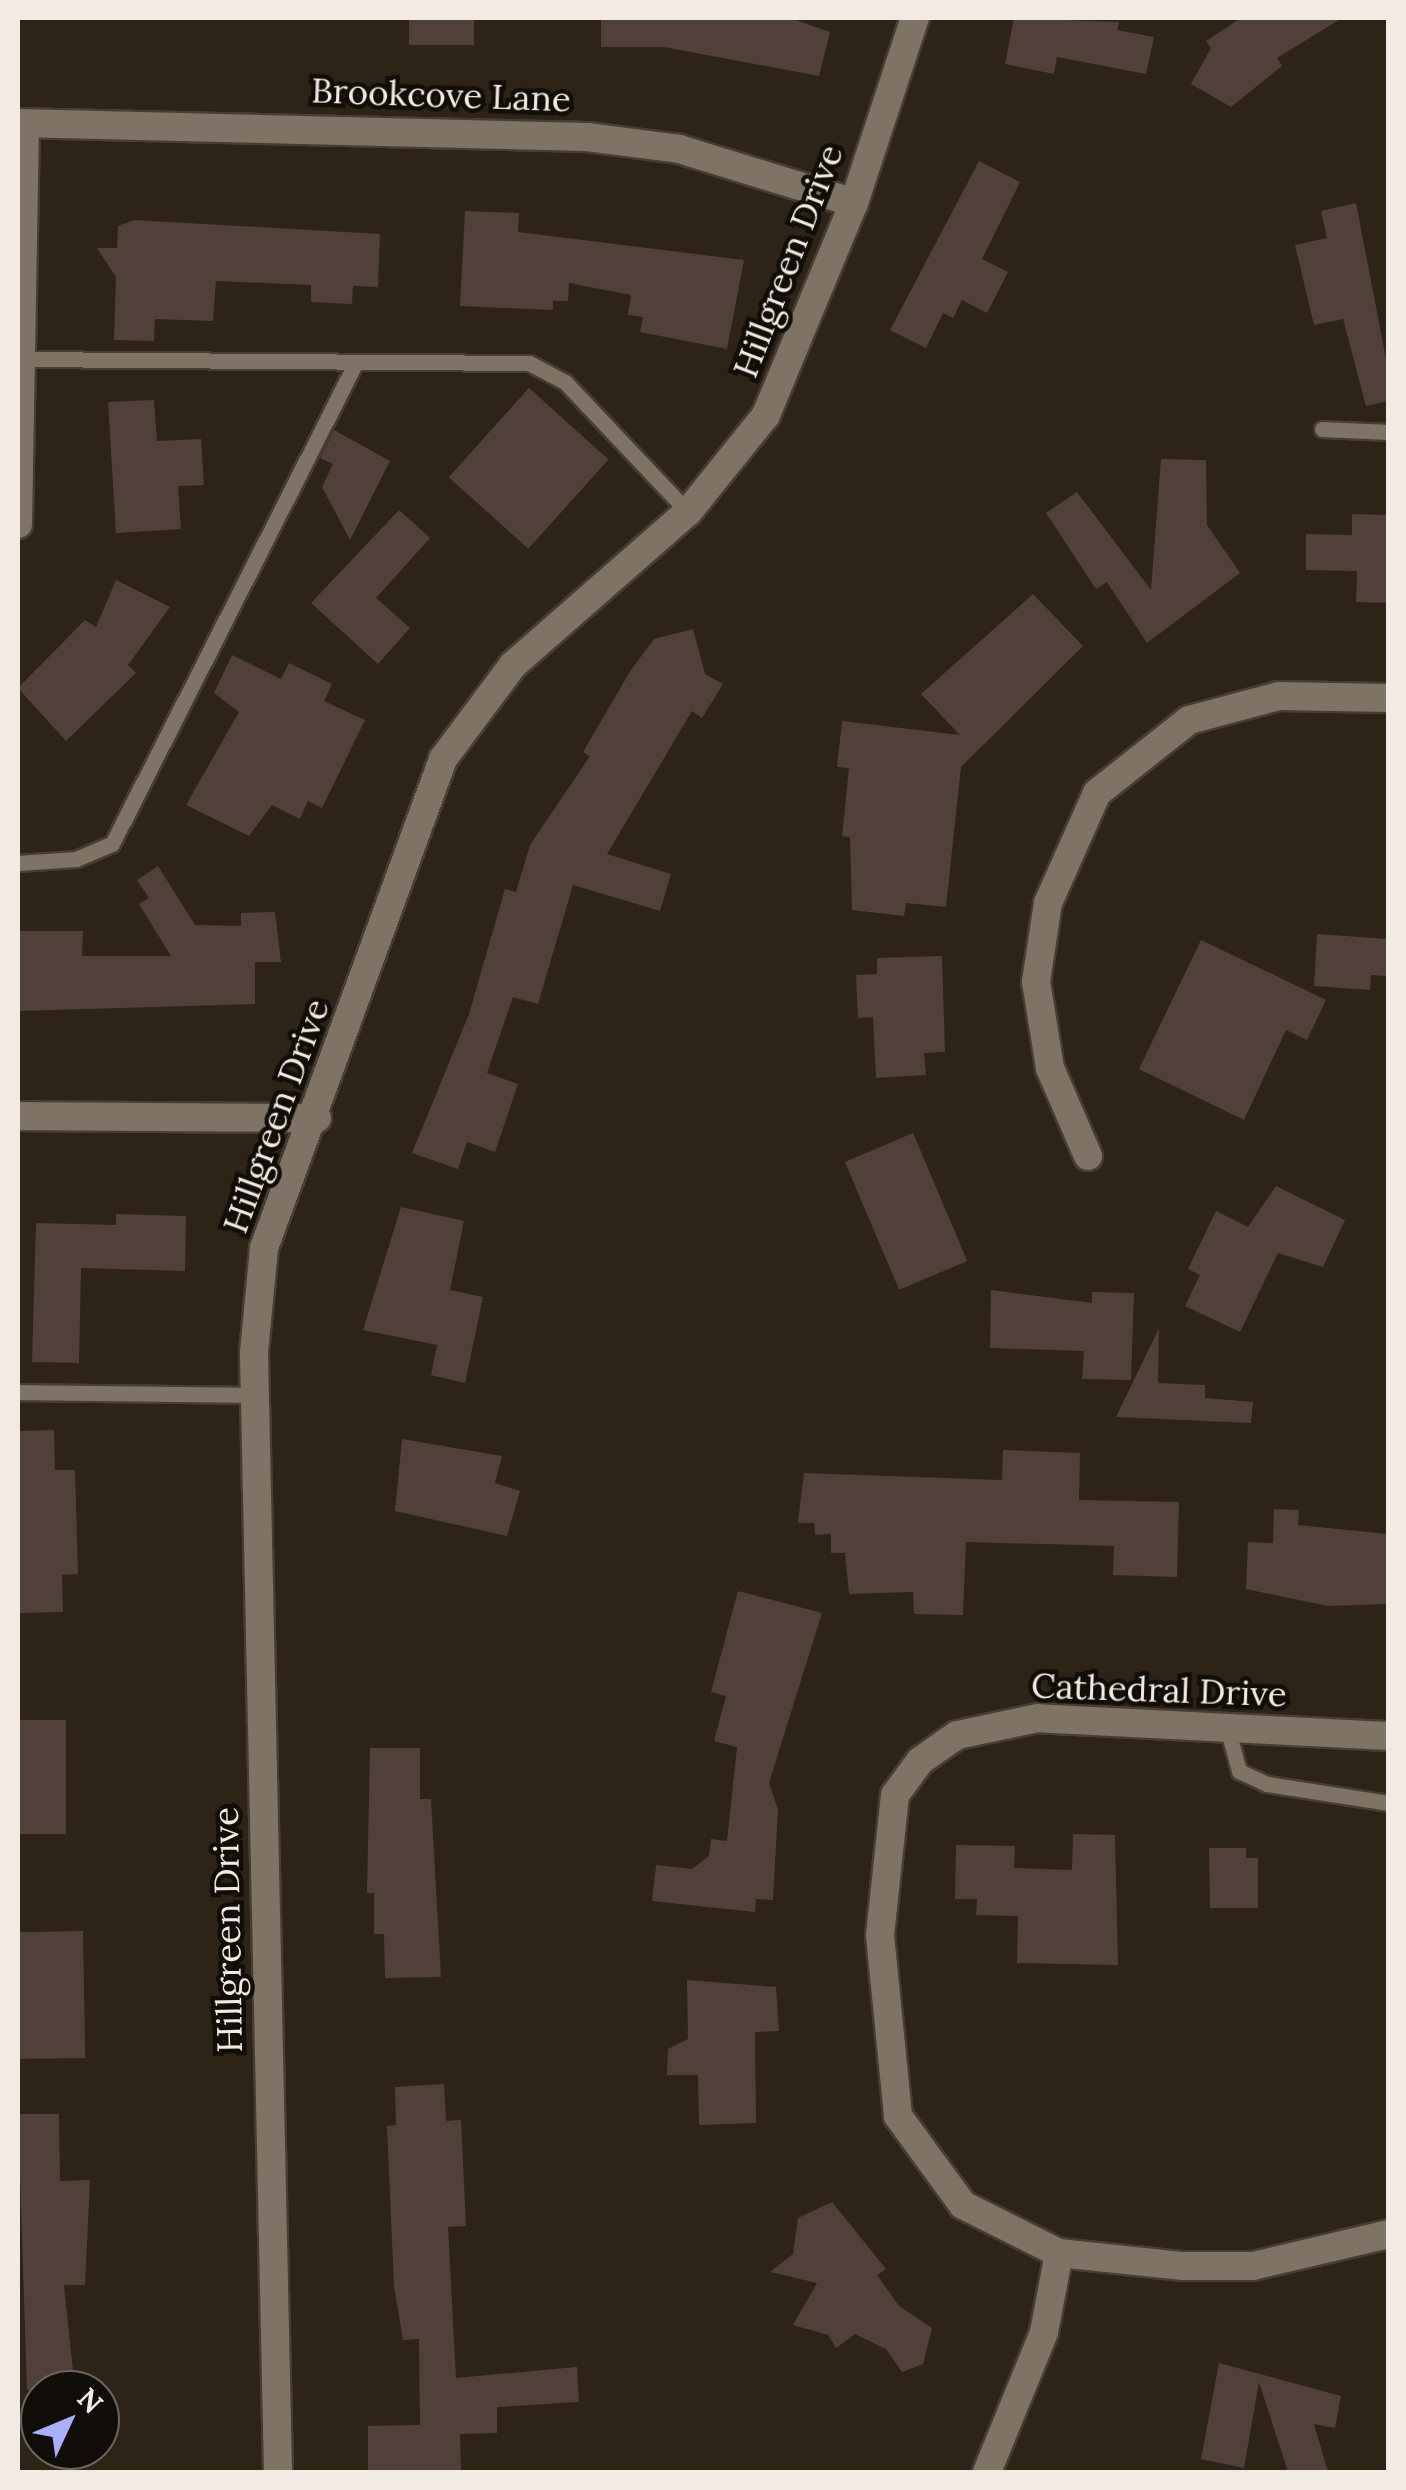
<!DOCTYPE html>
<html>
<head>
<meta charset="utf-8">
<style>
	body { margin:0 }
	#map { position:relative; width:1406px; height:2490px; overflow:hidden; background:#2d2317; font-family:Lora,serif }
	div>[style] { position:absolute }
	.building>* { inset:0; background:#51403a; transform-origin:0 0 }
	.roads { filter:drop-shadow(2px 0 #463d34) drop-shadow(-2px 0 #463d34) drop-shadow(0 2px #463d34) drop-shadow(0 -2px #463d34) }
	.service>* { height:15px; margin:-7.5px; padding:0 7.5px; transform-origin:7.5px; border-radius:7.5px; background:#7e7365 }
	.minor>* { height:28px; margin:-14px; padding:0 14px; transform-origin:14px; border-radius:14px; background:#7e7365 }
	span { translate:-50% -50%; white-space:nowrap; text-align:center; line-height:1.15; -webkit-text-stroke:9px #110d08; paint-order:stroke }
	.street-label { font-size:35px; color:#f2ebe3 }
	.frame { position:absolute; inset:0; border:20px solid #f2ebe3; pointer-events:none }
	.north { position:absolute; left:20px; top:2370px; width:100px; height:100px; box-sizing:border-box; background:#110d08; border:2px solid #6b6660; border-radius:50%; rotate:46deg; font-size:28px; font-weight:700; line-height:40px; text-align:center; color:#f2ebe3 }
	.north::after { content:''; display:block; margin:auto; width:35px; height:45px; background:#abaffb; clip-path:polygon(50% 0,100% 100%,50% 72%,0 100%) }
</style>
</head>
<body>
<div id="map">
	<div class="building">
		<i style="left:409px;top:18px;width:65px;height:27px"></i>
		<i style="clip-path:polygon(601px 18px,790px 18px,830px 32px,819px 76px,664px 47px,601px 47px)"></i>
		<i style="clip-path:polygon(1014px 18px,1119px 22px,1117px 30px,1154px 37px,1146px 74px,1057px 57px,1054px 74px,1005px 64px)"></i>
		<i style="clip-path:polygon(1241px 18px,1342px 18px,1277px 58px,1282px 66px,1231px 107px,1191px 84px,1211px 48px,1206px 41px)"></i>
		<i style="clip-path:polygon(979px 161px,1020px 182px,982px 259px,1008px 272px,987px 313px,962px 300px,953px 318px,943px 313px,926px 348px,890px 330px)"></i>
		<i style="clip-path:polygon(1356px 203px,1388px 369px,1388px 401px,1366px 406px,1343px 319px,1314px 325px,1295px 245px,1327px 238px,1321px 211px)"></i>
		<i style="clip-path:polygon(465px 211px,519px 213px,518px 232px,744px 260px,727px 349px,640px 332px,643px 317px,628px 315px,631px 295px,569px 283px,568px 301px,553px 301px,553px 310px,460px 306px)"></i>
		<i style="clip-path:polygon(134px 220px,380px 234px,378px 287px,353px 286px,352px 304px,311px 302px,311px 285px,216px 281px,213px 321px,155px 319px,154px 341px,114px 340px,116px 277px,97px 248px,117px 248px,118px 226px)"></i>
		<i style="left:529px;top:388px;width:107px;height:120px;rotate:42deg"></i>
		<i style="clip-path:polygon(154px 400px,157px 441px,201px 439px,204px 485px,178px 486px,181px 529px,116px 533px,108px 402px)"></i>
		<i style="clip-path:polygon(334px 430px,390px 461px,350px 540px,322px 487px,333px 464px,320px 458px)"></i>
		<i style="clip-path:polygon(1161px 459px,1206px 460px,1207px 525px,1240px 573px,1147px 643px,1107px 582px,1096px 589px,1046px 513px,1077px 492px,1151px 590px)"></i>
		<i style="clip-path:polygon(399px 510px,430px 538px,376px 598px,410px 628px,378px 664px,311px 603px)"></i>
		<i style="clip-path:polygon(1352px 514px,1388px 515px,1388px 603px,1356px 602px,1357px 571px,1306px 570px,1306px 534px,1352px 535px)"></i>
		<i style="clip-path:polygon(116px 580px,170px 607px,128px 665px,136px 673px,66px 741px,18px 688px,85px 620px,96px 627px)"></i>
		<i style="clip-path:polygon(1033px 594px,1083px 646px,961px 767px,946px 907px,906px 903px,904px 916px,852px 910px,850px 837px,842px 836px,849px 768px,837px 767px,842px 721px,960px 735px,921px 694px)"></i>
		<i style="clip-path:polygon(693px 629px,705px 674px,723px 684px,702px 718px,692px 711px,607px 854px,671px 874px,660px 911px,573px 885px,538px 1004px,513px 997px,487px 1073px,518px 1084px,495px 1152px,467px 1142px,458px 1169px,412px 1153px,469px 1014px,505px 889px,516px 892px,530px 845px,590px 756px,583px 752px,631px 670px,654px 639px)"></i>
		<i style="clip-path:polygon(232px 655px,281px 679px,289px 663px,332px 684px,324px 701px,365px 720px,322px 808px,308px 801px,300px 819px,272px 805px,249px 836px,186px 805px,239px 712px,214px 693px)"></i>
		<i style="clip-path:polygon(158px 866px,195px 925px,241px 926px,241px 913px,275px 912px,281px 962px,255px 962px,255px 1004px,18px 1011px,18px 931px,83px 931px,82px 956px,171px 956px,139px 904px,149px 898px,137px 880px)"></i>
		<i style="clip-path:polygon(1317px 934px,1388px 939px,1388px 976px,1371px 975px,1370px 990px,1314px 986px)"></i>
		<i style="clip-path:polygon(1201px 940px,1326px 1000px,1307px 1040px,1286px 1030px,1244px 1120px,1139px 1069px)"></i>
		<i style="clip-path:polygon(942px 956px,945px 1052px,924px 1053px,926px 1075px,876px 1078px,873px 1017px,858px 1018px,856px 975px,877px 974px,877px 958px)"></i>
		<i style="left:913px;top:1133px;width:139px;height:74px;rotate:67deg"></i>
		<i style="clip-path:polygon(1276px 1186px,1345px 1220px,1323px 1267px,1278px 1253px,1240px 1332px,1185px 1306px,1200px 1275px,1188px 1269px,1216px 1211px,1248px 1227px)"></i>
		<i style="clip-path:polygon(401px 1207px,464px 1221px,450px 1290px,483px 1297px,465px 1383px,431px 1375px,437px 1345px,363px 1330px)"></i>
		<i style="clip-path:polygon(116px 1214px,186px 1216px,185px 1271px,81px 1268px,79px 1363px,32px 1362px,36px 1223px,116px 1225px)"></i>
		<i style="clip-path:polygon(991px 1290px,1092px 1303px,1092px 1292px,1134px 1293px,1131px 1380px,1082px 1379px,1084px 1351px,990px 1348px)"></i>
		<i style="clip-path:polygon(1159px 1328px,1158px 1383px,1205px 1385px,1205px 1398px,1253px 1402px,1251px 1423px,1116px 1417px)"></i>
		<i style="clip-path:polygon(54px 1430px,55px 1470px,75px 1470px,78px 1574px,62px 1575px,63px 1612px,18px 1613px,18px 1431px)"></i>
		<i style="clip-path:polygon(402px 1439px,502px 1456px,495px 1483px,520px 1491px,507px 1536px,395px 1511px)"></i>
		<i style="clip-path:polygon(1003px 1450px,1080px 1453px,1079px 1500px,1179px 1502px,1177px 1577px,1113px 1575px,1114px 1546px,966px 1542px,963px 1615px,914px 1614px,913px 1592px,849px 1594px,845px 1553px,831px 1553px,831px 1534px,815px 1535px,814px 1523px,798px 1523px,804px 1473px,1002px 1480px)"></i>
		<i style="clip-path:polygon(1274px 1509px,1299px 1510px,1298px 1525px,1388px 1534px,1388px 1604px,1328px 1606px,1246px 1589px,1248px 1542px,1273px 1543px)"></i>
		<i style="clip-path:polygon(738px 1591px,822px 1613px,769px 1783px,778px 1809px,773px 1900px,756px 1899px,755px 1912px,652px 1901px,656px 1865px,692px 1869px,709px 1856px,711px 1839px,727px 1841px,737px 1747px,714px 1741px,726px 1696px,711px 1692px)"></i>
		<i style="left:18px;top:1720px;width:48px;height:114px"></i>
		<i style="clip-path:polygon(370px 1748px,420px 1748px,420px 1799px,431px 1799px,441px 1977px,385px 1978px,384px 1934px,374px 1934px,374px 1893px,367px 1893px)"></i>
		<i style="clip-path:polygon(1073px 1834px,1115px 1835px,1118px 1965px,1017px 1963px,1018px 1916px,976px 1915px,977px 1899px,955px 1899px,956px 1845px,1015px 1846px,1014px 1868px,1072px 1870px)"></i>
		<i style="clip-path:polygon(1209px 1848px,1246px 1848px,1246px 1858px,1258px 1858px,1258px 1908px,1210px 1908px)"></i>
		<i style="left:83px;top:1931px;width:127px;height:65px;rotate:89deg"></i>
		<i style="clip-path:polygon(687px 1980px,776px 1987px,779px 2031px,755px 2032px,756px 2123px,699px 2125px,698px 2075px,667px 2075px,668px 2049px,688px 2039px)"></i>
		<i style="clip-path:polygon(444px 2084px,446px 2121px,461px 2120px,466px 2226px,448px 2227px,456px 2378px,577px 2367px,579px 2402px,497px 2407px,497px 2433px,460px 2434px,461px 2472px,368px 2472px,368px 2426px,420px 2425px,419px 2339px,403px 2340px,394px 2286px,387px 2126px,396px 2125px,395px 2087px)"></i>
		<i style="clip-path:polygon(18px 2114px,59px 2114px,60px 2181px,90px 2180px,85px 2285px,64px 2285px,75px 2390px,27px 2390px)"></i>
		<i style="clip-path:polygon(832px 2202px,886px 2269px,877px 2275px,899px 2306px,932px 2328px,923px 2364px,902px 2372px,886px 2349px,855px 2334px,836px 2348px,828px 2335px,793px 2325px,817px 2283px,770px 2272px,793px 2254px,798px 2218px)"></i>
		<i style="clip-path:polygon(1219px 2363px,1341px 2396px,1335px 2428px,1314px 2424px,1328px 2472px,1288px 2472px,1259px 2382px,1244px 2468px,1201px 2459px)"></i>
	</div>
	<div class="roads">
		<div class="service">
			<i style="left:18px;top:359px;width:511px;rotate:0.45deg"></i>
			<i style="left:529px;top:363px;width:41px;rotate:27.8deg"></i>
			<i style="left:565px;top:382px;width:179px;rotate:46.6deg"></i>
			<i style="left:1322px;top:429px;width:66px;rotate:2.6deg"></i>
			<i style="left:18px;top:863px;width:58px;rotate:-3.9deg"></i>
			<i style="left:76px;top:859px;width:39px;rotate:-23deg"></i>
			<i style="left:112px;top:844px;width:536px;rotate:-63.15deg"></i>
			<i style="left:18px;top:1392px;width:237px;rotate:0.7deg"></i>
			<i style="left:1227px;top:1727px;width:46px;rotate:74.7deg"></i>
			<i style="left:1239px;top:1771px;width:31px;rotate:25deg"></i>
			<i style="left:1267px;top:1784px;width:122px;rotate:8.9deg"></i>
		</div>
		<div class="minor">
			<i style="left:18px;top:123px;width:569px;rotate:1.41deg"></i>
			<i style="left:587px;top:137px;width:93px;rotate:7.4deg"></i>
			<i style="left:679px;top:149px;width:183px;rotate:17.1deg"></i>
			<i style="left:18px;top:524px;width:400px;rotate:-89deg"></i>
			<i style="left:18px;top:1116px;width:299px;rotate:0.4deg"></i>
			<i style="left:1088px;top:1156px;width:96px;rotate:-113.4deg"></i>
			<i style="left:1050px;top:1068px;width:87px;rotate:-99.2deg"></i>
			<i style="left:1036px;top:982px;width:80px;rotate:-81.4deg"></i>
			<i style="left:1048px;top:903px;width:120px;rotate:-66deg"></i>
			<i style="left:1097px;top:793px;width:117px;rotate:-38.4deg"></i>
			<i style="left:1189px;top:720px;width:93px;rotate:-14.9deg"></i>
			<i style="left:1279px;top:696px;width:109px;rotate:1.1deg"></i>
			<i style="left:1388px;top:1736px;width:350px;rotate:-177.1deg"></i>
			<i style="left:1038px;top:1718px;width:83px;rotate:168.1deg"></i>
			<i style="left:957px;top:1735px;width:45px;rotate:144.9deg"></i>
			<i style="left:920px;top:1761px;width:42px;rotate:126.3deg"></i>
			<i style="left:895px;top:1795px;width:141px;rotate:96.1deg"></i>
			<i style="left:880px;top:1935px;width:182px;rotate:84.3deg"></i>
			<i style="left:898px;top:2116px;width:110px;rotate:53.9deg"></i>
			<i style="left:963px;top:2205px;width:107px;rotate:26.6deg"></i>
			<i style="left:1059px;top:2253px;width:125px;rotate:6deg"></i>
			<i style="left:1183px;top:2266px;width:70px"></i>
			<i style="left:1253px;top:2266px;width:139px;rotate:-13.3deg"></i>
			<i style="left:278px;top:2472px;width:1120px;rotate:-91.23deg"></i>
			<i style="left:254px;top:1352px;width:104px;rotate:-84.5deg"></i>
			<i style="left:264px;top:1248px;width:521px;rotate:-69.89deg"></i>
			<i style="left:443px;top:759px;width:117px;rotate:-53.3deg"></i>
			<i style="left:513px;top:665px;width:232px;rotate:-41.2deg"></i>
			<i style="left:688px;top:512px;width:124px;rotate:-51.2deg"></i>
			<i style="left:766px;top:415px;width:230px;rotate:-67.5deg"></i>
			<i style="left:854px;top:203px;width:195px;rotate:-71.8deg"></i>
			<i style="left:987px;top:2472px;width:151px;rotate:-67.8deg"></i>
			<i style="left:1044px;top:2332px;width:80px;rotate:-79.2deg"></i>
		</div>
	</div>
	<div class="street-label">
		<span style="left:441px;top:95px;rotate:2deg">Brookcove Lane</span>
		<span style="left:788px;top:261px;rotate:-69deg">Hillgreen Drive</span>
		<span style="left:276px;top:1116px;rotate:-70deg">Hillgreen Drive</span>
		<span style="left:1159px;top:1690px;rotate:2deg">Cathedral Drive</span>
		<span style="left:228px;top:1930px;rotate:-91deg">Hillgreen Drive</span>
	</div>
	<div class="frame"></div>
	<div class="north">N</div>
</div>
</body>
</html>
